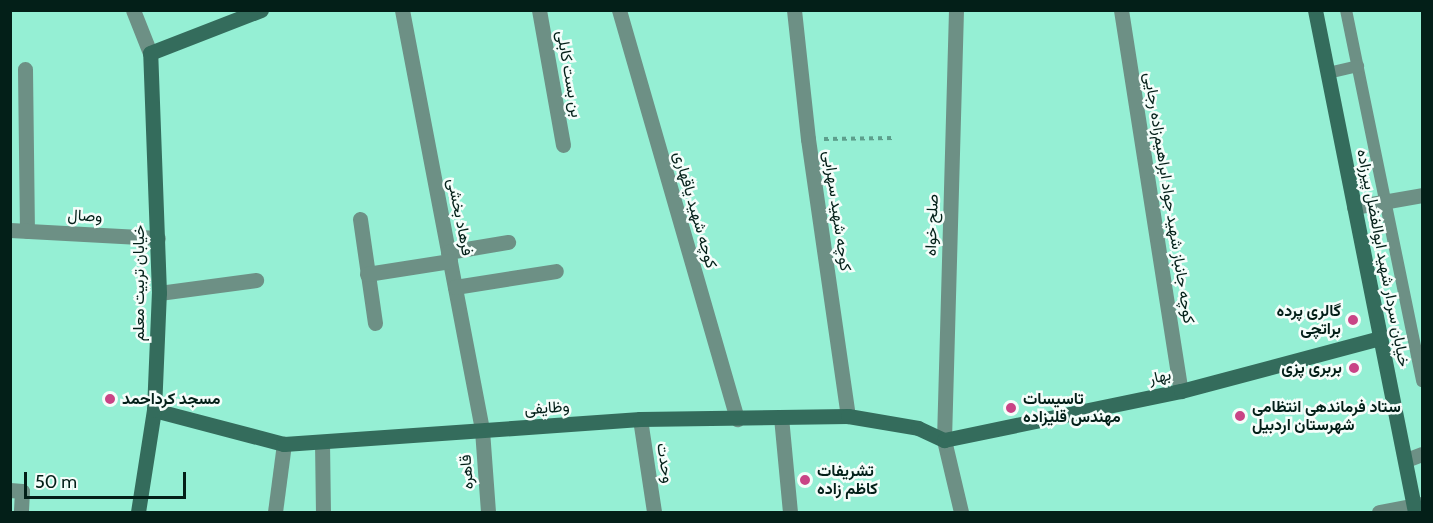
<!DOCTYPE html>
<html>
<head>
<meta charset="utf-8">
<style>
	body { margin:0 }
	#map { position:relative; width:1433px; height:523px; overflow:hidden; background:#95efd4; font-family:Cabin,Vazirmatn,sans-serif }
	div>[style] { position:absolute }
	.path>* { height:4px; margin-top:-2px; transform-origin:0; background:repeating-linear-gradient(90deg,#5d9f8c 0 4.5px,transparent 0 9px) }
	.lane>* { height:12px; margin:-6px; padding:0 6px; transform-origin:6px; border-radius:6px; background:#6d9085 }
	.street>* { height:15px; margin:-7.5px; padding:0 7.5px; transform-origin:7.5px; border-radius:7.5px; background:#6d9085 }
	.secondary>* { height:15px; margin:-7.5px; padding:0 7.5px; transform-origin:7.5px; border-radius:7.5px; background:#346c5c }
	.dots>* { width:16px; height:16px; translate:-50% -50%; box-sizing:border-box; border:3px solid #f5fdfa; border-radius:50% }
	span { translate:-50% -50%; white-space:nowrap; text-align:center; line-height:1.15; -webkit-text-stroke:5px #f5fdfa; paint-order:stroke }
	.street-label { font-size:16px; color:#031f18 }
	.poi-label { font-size:16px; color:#031f18; font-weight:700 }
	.right { translate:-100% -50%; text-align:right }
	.left { translate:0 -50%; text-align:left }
	.frame { position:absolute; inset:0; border:12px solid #031f18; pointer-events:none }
	.scale { position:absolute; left:24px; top:472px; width:162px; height:27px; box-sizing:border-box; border:3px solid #031f18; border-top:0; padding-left:8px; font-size:18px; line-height:21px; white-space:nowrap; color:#031f18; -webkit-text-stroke:4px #f5fdfa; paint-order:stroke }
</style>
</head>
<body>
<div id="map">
	<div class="path">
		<i style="left:824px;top:139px;width:70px;rotate:-0.8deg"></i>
	</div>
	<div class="lane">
		<i style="left:1346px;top:10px;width:379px;rotate:78.4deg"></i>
		<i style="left:1328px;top:73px;width:31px;rotate:-13deg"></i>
	</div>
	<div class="street">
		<i style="left:133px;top:10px;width:46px;rotate:68.4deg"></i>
		<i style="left:402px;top:10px;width:428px;rotate:79.2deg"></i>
		<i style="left:482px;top:430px;width:82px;rotate:85.8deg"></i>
		<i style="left:539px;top:10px;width:137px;rotate:79.9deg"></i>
		<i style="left:619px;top:10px;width:426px;rotate:73.9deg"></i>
		<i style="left:794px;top:10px;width:130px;rotate:83.8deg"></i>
		<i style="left:808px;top:139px;width:280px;rotate:81.8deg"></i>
		<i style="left:956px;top:10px;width:430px;rotate:91.6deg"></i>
		<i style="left:944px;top:440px;width:74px;rotate:76.7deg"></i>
		<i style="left:1121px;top:10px;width:386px;rotate:81.1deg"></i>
		<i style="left:25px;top:69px;width:162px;rotate:89.3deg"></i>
		<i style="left:1354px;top:207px;width:69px;rotate:-10deg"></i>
		<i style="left:360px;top:219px;width:105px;rotate:81.8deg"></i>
		<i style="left:10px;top:230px;width:148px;rotate:3.1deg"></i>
		<i style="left:448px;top:252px;width:61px;rotate:-9.5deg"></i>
		<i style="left:367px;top:274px;width:84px;rotate:-8.9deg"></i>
		<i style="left:455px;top:287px;width:102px;rotate:-9deg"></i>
		<i style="left:159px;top:293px;width:98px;rotate:-7.6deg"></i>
		<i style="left:781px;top:417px;width:95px;rotate:84.6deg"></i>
		<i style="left:640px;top:419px;width:94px;rotate:81.4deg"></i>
		<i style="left:322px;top:442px;width:70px;rotate:89.2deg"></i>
		<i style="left:1406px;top:460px;width:17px;rotate:-21deg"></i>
		<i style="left:10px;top:490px;width:12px;rotate:5deg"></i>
		<i style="left:22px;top:491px;width:21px;rotate:93deg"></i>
		<i style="left:275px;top:512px;width:69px;rotate:-82.5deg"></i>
		<i style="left:1379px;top:512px;width:44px;rotate:-10.5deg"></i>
	</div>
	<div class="secondary">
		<i style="left:1315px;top:10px;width:512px;rotate:78.73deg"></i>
		<i style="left:154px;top:410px;width:134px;rotate:14.7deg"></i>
		<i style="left:284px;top:444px;width:357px;rotate:-4deg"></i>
		<i style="left:640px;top:419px;width:208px;rotate:-0.8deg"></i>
		<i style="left:848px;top:416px;width:71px;rotate:9.7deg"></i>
		<i style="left:918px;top:428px;width:29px;rotate:25deg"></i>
		<i style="left:944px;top:440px;width:242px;rotate:-11.7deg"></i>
		<i style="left:1181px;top:391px;width:206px;rotate:-14.9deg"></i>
		<i style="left:138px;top:512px;width:103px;rotate:-81.1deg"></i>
		<i style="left:154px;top:410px;width:117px;rotate:-87.6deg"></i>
		<i style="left:159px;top:293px;width:240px;rotate:-92.1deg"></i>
		<i style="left:150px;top:53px;width:119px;rotate:-21.2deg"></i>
	</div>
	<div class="dots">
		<i style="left:1353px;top:320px;background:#c94486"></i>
		<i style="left:1354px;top:368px;background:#c94486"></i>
		<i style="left:110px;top:399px;background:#c94486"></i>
		<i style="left:1011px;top:408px;background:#c94486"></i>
		<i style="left:1240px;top:416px;background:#c94486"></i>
		<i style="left:805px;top:480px;background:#c94486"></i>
	</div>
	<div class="street-label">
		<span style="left:569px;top:74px;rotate:80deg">بن بست کابلی</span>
		<span style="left:1169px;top:198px;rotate:81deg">کوچه جانباز شهید جواد ابراهیم‌زاده رجایی</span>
		<span style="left:695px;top:210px;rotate:74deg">کوچه شهید یاقهاری</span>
		<span style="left:837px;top:211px;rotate:82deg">کوچه شهید سهرابی</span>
		<span style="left:85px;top:216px;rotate:3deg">وصال</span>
		<span style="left:460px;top:217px;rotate:79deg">فرهاد بخشی</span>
		<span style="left:932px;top:225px;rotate:-88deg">صلح خواه</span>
		<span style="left:1383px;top:258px;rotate:79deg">خیابان سردار شهید ابوالفضل پیرزاده</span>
		<span style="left:139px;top:283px;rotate:-90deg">خیابان تربیت معلم</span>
		<span style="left:1160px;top:377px;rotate:-12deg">بهار</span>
		<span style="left:547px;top:408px;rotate:-4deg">وظایفی</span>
		<span style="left:665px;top:463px;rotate:81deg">وحدت</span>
		<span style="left:467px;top:472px;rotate:-94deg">قاهره</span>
	</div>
	<div class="poi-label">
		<span class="right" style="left:1341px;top:320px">گالری پرده<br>براتچی</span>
		<span class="right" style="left:1342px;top:368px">بربری پزی</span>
		<span class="left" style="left:122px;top:399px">مسجد کرداحمد</span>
		<span class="left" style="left:1023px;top:408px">تاسیسات<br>مهندس قلیزاده</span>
		<span class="left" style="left:1252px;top:416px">ستاد فرماندهی انتظامی<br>شهرستان اردبیل</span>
		<span class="left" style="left:817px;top:480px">تشریفات<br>کاظم زاده</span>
	</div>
	<div class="frame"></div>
	<div class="scale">50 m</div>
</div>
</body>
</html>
